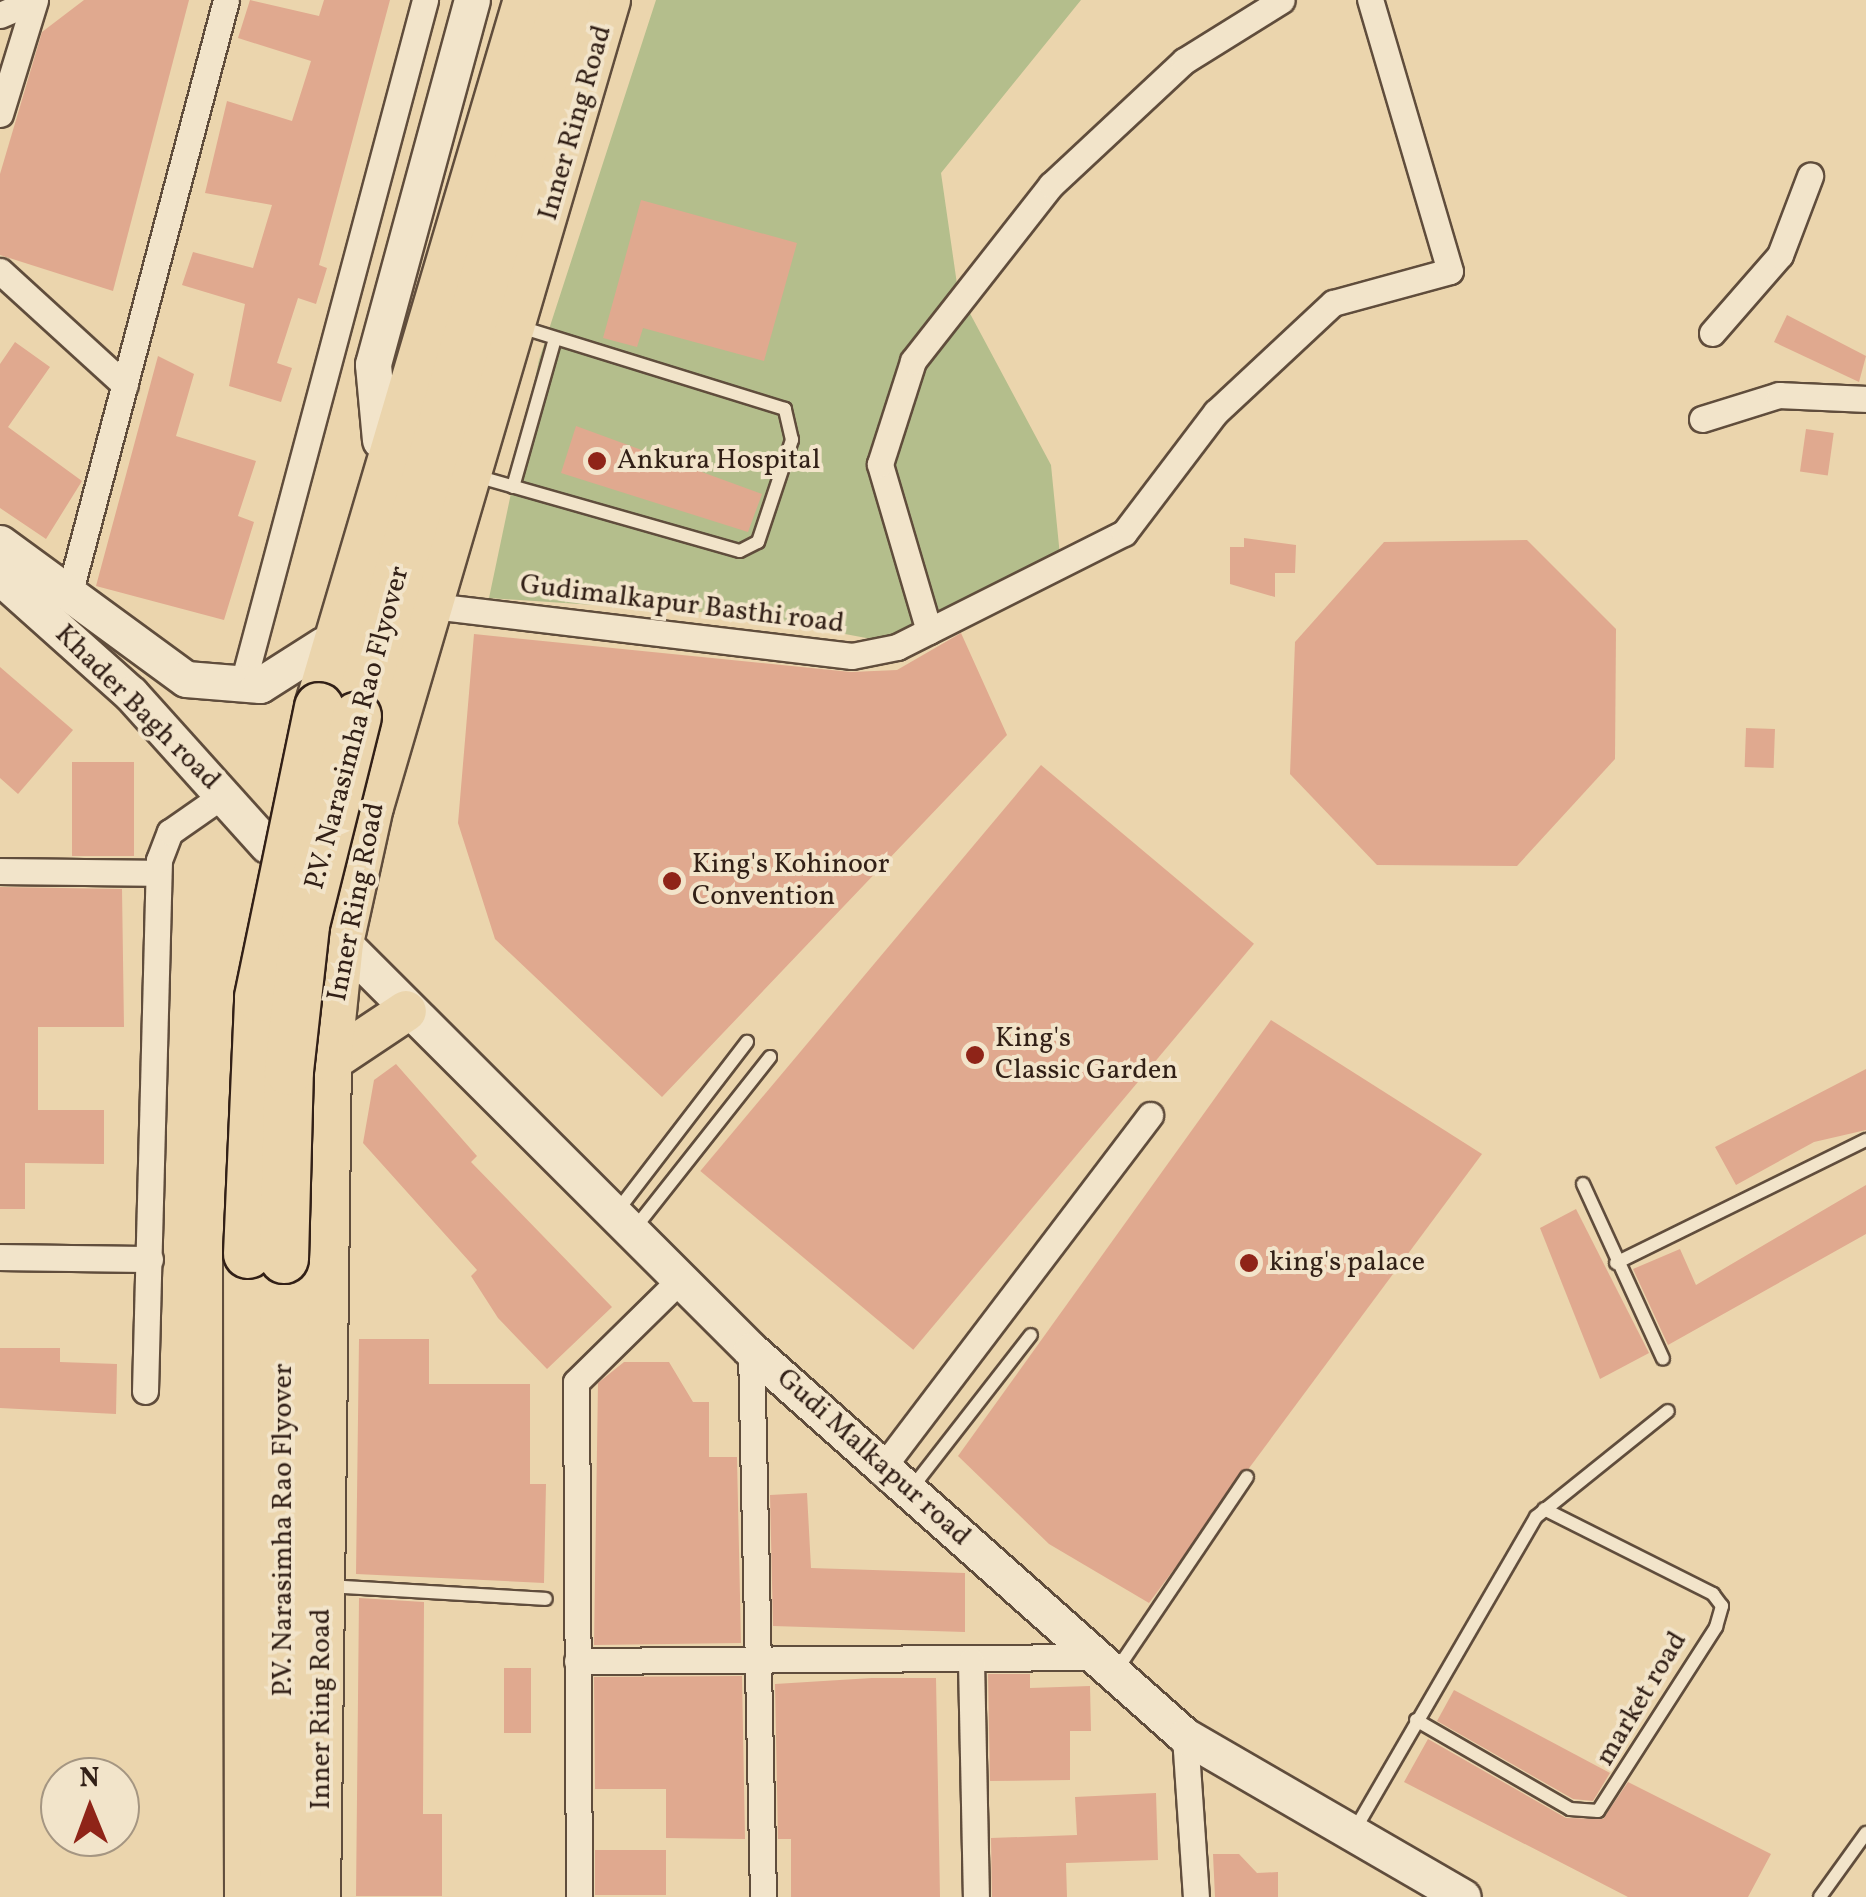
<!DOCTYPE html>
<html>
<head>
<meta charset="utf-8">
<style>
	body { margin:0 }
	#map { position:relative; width:1866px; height:1897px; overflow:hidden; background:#ebd5ad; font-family:Vollkorn,serif }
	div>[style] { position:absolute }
	.green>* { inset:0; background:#b4be8c }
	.building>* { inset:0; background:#e0a98f; transform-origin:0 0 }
	.roads { filter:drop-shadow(2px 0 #604d3c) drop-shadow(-2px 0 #604d3c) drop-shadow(0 2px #604d3c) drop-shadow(0 -2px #604d3c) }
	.lane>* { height:12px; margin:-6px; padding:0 6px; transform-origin:6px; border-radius:6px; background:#f2e4ca }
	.street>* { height:25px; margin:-12.5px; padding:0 12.5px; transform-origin:12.5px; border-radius:12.5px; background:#f2e4ca }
	.secondary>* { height:35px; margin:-17.5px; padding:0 17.5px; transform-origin:17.5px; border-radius:17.5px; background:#f2e4ca }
	.primary>* { height:40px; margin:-20px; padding:0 20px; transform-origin:20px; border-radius:20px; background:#ebd5ad }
	.highway>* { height:48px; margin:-24px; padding:0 24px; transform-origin:24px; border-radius:24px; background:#ebd5ad }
	.bridges { filter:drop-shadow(2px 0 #322017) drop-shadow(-2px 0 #322017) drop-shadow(0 2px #322017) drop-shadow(0 -2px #322017) }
	.highway-bridge>* { height:48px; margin:-24px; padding:0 24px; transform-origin:24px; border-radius:24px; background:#ebd5ad }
	.dots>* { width:28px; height:28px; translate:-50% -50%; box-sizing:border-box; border:5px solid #f2e4ca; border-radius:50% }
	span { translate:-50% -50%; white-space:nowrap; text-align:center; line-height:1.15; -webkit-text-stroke:8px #f2e4ca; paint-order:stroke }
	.street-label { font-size:28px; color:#322017 }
	.poi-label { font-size:28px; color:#322017 }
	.left { translate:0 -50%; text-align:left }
	.north { position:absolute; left:40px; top:1757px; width:100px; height:100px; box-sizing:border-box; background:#f2e4ca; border:2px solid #a59682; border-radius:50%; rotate:359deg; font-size:28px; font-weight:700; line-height:40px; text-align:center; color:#322017 }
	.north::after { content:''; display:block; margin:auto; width:35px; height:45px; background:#8f2418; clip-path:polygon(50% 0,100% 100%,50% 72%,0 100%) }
</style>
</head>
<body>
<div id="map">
	<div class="green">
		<i style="clip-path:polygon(656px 0,1081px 0,941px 173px,958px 291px,1051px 465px,1061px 566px,882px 641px,745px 615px,489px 598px,539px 360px)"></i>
	</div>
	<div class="building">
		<i style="clip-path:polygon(84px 0,189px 0,113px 291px,0 255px,0 174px,42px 32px)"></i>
		<i style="clip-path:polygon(250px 0,319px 16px,324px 0,390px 0,319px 265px,327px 268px,316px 304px,298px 298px,277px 363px,292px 368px,281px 402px,229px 386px,245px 304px,182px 285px,193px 252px,253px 268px,272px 205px,205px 193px,227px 101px,292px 121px,311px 61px,238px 38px)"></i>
		<i style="clip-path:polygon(641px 200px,797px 243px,764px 361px,643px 328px,637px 347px,603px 338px)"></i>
		<i style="clip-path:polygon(1787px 315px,1866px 356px,1859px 382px,1774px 342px)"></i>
		<i style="clip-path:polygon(15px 342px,50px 367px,8px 427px,82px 481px,46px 539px,0 508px,0 364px)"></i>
		<i style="clip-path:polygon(158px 356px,194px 374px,176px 436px,256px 461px,238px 516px,254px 522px,224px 620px,96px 586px)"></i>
		<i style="clip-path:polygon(576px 426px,762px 494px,748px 532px,561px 473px)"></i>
		<i style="left:1806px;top:429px;width:28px;height:43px;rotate:8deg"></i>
		<i style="clip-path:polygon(1244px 538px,1296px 545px,1295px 573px,1275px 573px,1275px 597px,1230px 584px,1230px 547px,1244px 547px)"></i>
		<i style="clip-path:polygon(1527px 540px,1616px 629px,1615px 759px,1517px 866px,1377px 865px,1290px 774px,1295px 642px,1384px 542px)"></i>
		<i style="clip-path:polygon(961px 633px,1007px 735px,662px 1097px,495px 939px,458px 823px,474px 634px,851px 672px,897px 670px)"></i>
		<i style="clip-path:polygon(0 667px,73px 730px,18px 794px,0 778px)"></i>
		<i style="left:1746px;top:728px;width:29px;height:39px;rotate:2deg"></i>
		<i style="left:72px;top:762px;width:62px;height:94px"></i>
		<i style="left:1041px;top:765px;width:278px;height:530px;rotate:40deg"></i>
		<i style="clip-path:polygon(0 887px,122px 889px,124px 1027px,38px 1027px,38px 1110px,104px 1110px,104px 1164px,25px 1163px,25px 1209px,0 1209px)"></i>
		<i style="clip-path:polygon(1271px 1020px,1482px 1154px,1149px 1603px,1049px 1544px,958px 1456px)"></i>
		<i style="clip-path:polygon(396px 1064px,477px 1156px,471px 1162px,612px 1307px,547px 1369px,498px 1318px,471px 1276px,477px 1270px,363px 1143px,374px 1080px)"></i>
		<i style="clip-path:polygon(1866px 1069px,1866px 1130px,1814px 1142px,1736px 1185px,1715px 1147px)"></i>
		<i style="clip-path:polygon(1866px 1185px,1866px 1234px,1668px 1345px,1633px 1269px,1680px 1249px,1696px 1285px)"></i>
		<i style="clip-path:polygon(1576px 1209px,1649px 1353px,1600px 1379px,1540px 1228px)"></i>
		<i style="clip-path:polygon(359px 1339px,429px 1339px,429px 1384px,530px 1384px,530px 1484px,546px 1484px,544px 1583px,356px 1574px)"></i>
		<i style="clip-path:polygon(0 1348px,60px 1348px,60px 1362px,117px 1364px,116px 1414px,0 1408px)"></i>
		<i style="clip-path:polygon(624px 1362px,669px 1362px,693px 1402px,709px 1402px,709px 1457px,737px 1457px,741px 1643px,594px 1645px,598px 1383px)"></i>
		<i style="clip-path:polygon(807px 1493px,811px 1568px,965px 1573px,965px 1632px,773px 1626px,770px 1495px)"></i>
		<i style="clip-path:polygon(359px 1598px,424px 1602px,423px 1814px,442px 1814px,442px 1896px,356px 1896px)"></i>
		<i style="left:504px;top:1668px;width:27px;height:65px"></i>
		<i style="clip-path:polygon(988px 1674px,1030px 1674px,1030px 1688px,1090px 1686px,1091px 1731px,1070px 1731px,1070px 1780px,990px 1781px)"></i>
		<i style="clip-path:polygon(742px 1676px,745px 1839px,666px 1838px,666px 1789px,595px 1789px,594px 1677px)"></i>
		<i style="clip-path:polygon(872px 1678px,936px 1678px,940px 1897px,791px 1897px,791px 1839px,778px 1839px,775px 1684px)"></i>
		<i style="clip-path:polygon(1454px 1690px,1610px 1773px,1593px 1801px,1573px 1799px,1437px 1721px)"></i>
		<i style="clip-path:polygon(1428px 1739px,1566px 1818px,1603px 1819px,1628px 1782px,1771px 1854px,1748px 1897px,1628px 1897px,1404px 1782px)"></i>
		<i style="clip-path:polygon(1156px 1793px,1158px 1860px,1066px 1863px,1067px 1897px,992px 1897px,991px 1838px,1077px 1835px,1075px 1797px)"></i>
		<i style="left:595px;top:1850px;width:71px;height:45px"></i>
		<i style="clip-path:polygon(1213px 1854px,1239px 1854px,1257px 1873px,1278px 1872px,1278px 1897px,1215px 1897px)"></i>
	</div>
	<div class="roads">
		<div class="lane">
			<i style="left:476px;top:476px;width:274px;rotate:15.9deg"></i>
			<i style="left:740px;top:551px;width:20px;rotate:-27deg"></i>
			<i style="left:758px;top:542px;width:108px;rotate:-71.6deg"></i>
			<i style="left:792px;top:440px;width:32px;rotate:-103deg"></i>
			<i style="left:785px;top:409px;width:277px;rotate:-162.8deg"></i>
			<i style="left:513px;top:487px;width:154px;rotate:-74.2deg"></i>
			<i style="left:1583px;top:1184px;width:192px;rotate:65.4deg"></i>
			<i style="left:618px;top:1210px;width:212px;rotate:-52.5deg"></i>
			<i style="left:635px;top:1228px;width:218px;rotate:-51.7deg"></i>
			<i style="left:1616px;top:1263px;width:279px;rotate:-26.2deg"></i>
			<i style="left:911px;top:1489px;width:195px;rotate:-52.1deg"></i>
			<i style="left:329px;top:1586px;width:217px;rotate:3.4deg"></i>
			<i style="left:1116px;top:1671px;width:234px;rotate:-56deg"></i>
			<i style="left:1416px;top:1720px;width:178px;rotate:30deg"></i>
			<i style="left:1570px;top:1809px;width:28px;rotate:4deg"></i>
			<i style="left:1598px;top:1811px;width:219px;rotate:-57.3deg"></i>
			<i style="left:1716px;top:1627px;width:22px;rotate:-74deg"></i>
			<i style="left:1722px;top:1606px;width:15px;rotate:-127deg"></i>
			<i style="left:1713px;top:1594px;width:189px;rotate:-153.3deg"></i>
			<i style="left:1354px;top:1831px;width:363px;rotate:-59.9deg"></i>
			<i style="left:1536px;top:1517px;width:169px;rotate:-38.8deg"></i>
			<i style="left:1820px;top:1897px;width:79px;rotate:-54.3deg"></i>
		</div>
		<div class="street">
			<i style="left:0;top:15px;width:33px;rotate:-23deg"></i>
			<i style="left:0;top:114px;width:119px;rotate:-72.9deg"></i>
			<i style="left:0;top:271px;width:169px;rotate:42.4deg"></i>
			<i style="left:1712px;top:333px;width:103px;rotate:-48.9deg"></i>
			<i style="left:1780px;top:255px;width:85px;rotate:-69.2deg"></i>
			<i style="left:1702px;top:419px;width:81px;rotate:-17.3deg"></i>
			<i style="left:1779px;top:395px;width:87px;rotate:2.6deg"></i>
			<i style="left:70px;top:591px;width:611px;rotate:-75.21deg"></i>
			<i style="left:433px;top:606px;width:422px;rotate:6.8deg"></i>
			<i style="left:852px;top:656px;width:46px;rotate:-11.3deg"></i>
			<i style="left:897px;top:647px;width:254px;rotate:-26.7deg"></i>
			<i style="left:1124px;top:533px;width:152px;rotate:-52.8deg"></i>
			<i style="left:1216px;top:412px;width:160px;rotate:-43deg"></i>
			<i style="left:1333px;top:303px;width:121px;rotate:-15.3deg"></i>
			<i style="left:1450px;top:271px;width:283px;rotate:-106.4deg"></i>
			<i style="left:929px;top:631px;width:174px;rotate:-106.4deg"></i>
			<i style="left:880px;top:464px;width:108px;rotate:-72.2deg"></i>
			<i style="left:913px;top:361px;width:224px;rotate:-51.9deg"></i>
			<i style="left:1051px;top:185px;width:182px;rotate:-43deg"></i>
			<i style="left:1184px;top:61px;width:115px;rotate:-31.9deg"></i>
			<i style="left:242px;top:687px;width:711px;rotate:-75.08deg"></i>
			<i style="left:0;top:871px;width:158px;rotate:0.7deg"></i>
			<i style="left:0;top:1257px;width:150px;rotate:0.8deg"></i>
			<i style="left:751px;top:1350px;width:547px;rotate:88.74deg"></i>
			<i style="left:145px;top:1391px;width:531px;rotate:-88.49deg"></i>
			<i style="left:159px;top:860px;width:30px;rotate:-69deg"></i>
			<i style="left:170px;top:832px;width:65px;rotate:-34.9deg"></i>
			<i style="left:883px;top:1467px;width:442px;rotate:-52.8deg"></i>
			<i style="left:577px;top:1661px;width:520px;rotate:-0.44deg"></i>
			<i style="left:971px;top:1661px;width:236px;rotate:88.8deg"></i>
			<i style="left:1185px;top:1736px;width:161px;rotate:86.1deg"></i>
			<i style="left:579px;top:1897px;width:515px;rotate:-90.33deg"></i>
			<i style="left:576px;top:1382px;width:148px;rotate:-44.5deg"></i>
		</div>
		<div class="secondary">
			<i style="left:380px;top:440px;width:76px;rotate:-95.3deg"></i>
			<i style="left:373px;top:364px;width:377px;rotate:-74.8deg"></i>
			<i style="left:0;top:543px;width:230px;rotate:36.2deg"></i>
			<i style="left:186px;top:679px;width:74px;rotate:4.6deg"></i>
			<i style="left:260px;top:685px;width:75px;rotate:-32.4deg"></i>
			<i style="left:0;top:577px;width:176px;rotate:41.8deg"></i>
			<i style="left:131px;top:694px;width:203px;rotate:48deg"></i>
			<i style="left:343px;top:943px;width:576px;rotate:44.93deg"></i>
			<i style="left:751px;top:1350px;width:581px;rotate:41.65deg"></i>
			<i style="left:1185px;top:1736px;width:321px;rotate:30.1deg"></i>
		</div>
		<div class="primary">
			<i style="left:331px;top:1061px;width:90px;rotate:-33.7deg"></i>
			<i style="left:320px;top:1897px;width:836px;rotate:-89.25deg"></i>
			<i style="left:331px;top:1061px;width:119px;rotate:-84.2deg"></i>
			<i style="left:343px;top:943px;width:139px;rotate:-77.6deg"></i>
			<i style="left:373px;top:807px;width:841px;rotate:-73.63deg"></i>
		</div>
		<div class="highway">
			<i style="left:319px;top:707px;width:737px;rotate:-73.53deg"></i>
			<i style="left:357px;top:716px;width:746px;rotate:-73.73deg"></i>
			<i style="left:248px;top:1254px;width:643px;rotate:89.91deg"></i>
			<i style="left:284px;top:1259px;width:638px;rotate:89.91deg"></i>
		</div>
	</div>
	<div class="bridges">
		<div class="highway-bridge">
			<i style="left:248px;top:1254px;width:257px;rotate:-87.5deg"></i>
			<i style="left:259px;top:997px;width:296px;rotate:-78.3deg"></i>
			<i style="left:284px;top:1259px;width:188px;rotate:-88.5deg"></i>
			<i style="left:289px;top:1071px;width:147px;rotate:-83.7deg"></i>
			<i style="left:305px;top:925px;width:215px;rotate:-76deg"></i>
		</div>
	</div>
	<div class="dots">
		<i style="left:597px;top:461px;background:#8f2418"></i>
		<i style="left:672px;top:881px;background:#8f2418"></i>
		<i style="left:975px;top:1055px;background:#8f2418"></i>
		<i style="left:1249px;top:1263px;background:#8f2418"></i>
	</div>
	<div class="street-label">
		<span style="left:576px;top:123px;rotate:-74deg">Inner Ring Road</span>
		<span style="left:682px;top:605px;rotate:7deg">Gudimalkapur Basthi road</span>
		<span style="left:137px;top:708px;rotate:45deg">Khader Bagh road</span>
		<span style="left:358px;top:728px;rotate:-75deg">P.V. Narasimha Rao Flyover</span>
		<span style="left:357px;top:902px;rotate:-79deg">Inner Ring Road</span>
		<span style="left:873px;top:1458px;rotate:42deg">Gudi Malkapur road</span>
		<span style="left:284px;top:1530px;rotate:-90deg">P.V. Narasimha Rao Flyover</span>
		<span style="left:1642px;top:1699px;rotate:-59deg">market road</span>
		<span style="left:322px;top:1709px;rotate:-90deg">Inner Ring Road</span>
	</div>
	<div class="poi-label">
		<span class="left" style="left:617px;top:461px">Ankura Hospital</span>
		<span class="left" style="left:692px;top:881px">King's Kohinoor<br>Convention</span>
		<span class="left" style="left:995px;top:1055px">King's<br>Classic Garden</span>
		<span class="left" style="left:1269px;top:1263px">king's palace</span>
	</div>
	<div class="north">N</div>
</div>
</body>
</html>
